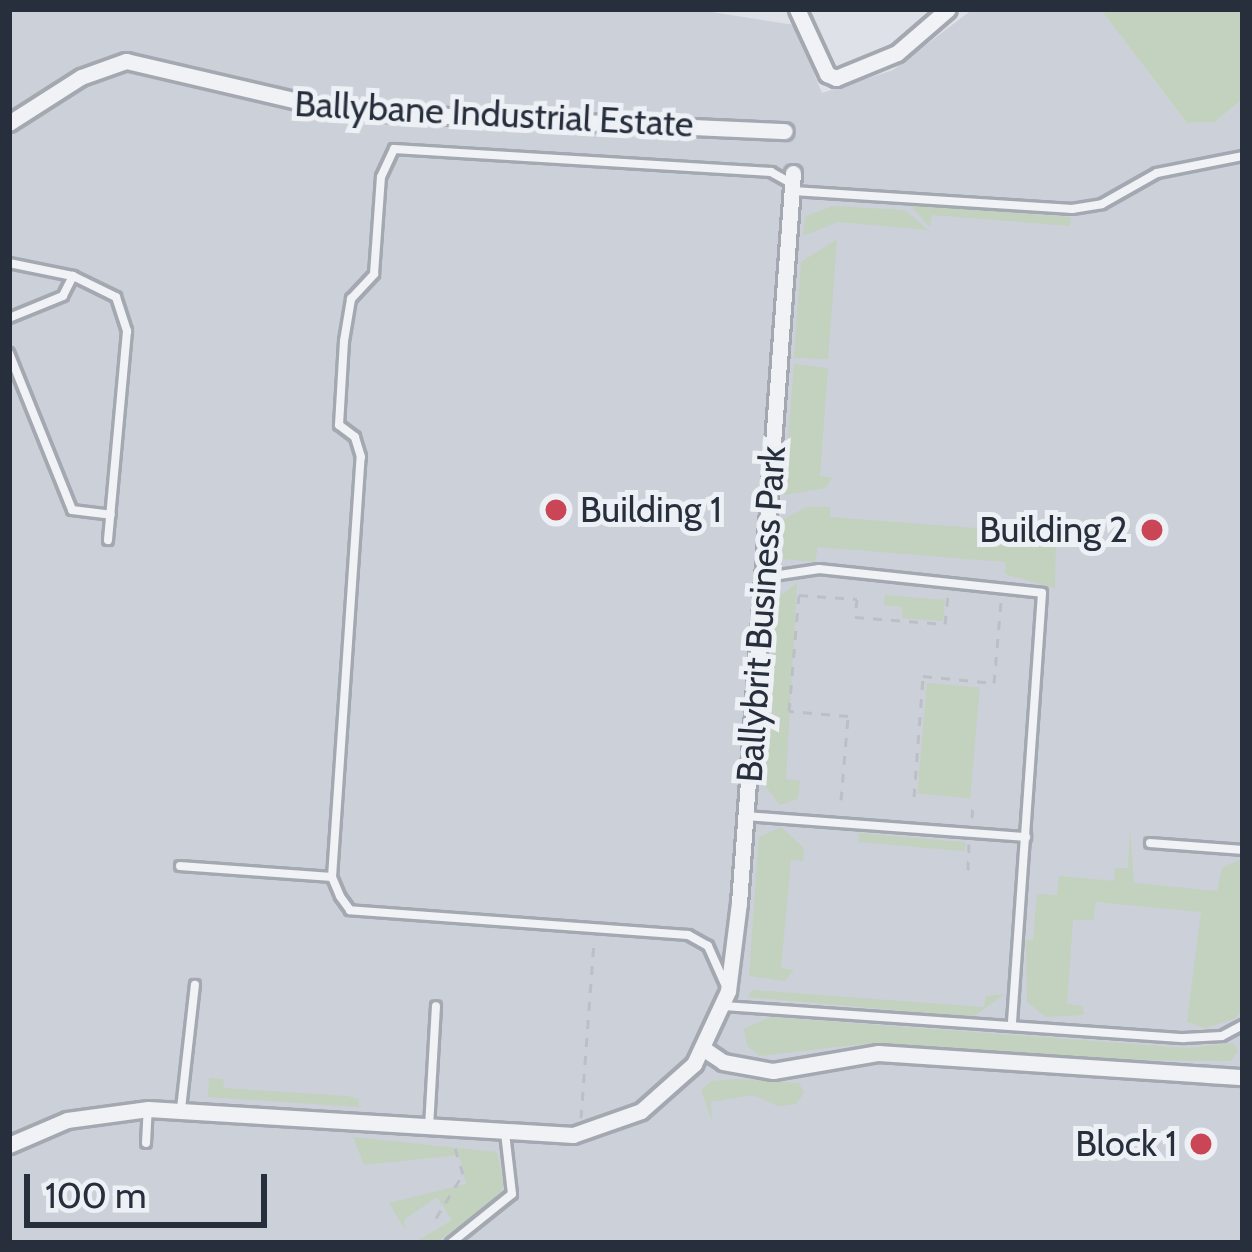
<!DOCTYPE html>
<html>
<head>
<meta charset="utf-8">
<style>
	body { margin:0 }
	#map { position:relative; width:1252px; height:1252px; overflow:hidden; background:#dee1e7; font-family:Cabin,sans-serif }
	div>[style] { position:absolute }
	.built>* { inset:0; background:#ccd0d9 }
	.green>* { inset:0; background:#c3d1bf; transform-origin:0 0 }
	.path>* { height:3px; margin-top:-1.5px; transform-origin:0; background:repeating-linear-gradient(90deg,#bcbfc6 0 9px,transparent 0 18px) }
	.roads { filter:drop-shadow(3px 0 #a3a8b1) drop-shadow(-3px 0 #a3a8b1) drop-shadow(0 3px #a3a8b1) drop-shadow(0 -3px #a3a8b1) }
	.service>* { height:8px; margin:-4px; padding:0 4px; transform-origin:4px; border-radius:4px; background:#f0f2f6 }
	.minor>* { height:15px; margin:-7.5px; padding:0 7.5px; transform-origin:7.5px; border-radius:7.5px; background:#f0f2f6 }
	.dots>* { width:33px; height:33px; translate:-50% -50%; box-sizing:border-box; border:6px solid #edf0f5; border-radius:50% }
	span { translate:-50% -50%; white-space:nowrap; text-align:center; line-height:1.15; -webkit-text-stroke:10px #edf0f5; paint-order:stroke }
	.street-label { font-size:36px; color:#272f3d }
	.poi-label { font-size:36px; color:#272f3d }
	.left { translate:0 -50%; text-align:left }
	.right { translate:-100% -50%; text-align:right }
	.frame { position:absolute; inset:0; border:12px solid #272f3d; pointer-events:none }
	.scale { position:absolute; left:24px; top:1174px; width:243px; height:54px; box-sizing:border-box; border:6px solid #272f3d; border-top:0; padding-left:15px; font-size:36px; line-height:42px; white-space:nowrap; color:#272f3d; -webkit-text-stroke:9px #edf0f5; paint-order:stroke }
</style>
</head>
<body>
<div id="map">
	<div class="built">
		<i style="clip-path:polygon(9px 9px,692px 9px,794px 25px,822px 93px,893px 70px,973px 9px,1100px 9px,1187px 123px,1215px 122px,1243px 99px,1243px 1243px,9px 1243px)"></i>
	</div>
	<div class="green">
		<i style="clip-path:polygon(1100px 9px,1243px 9px,1243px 99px,1215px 122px,1187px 123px)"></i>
		<i style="clip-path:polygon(909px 204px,1071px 217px,1070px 226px,932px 215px,930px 227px)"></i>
		<i style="clip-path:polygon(832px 206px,905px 210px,928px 230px,838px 222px,803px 236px,805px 217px)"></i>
		<i style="clip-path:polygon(837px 239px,828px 359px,794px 358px,801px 262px)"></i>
		<i style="clip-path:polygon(794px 364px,828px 368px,820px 476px,832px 478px,826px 488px,784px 495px)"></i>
		<i style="clip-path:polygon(807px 507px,830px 507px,830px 517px,1056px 534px,1055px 588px,1005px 574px,1005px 562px,818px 547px,815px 562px,783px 559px,782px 520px)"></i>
		<i style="clip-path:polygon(797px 583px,786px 779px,800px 781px,798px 799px,780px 805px,763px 783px,777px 598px)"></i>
		<i style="clip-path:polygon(885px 595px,945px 600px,943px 621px,902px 618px,903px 607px,884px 605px)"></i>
		<i style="left:927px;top:683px;width:53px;height:111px;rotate:5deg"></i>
		<i style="clip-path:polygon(781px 827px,804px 848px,803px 861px,791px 860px,781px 968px,794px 970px,784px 981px,749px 976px,759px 837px)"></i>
		<i style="clip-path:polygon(1130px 830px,1134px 883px,1217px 891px,1222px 868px,1243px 858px,1243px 1010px,1234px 1019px,1205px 1028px,1187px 1022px,1201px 912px,1096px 902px,1093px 920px,1073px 920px,1067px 1004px,1083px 1006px,1084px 1015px,1046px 1017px,1027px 1002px,1026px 940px,1033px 940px,1037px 894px,1057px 895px,1059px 876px,1114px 881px,1115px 868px,1128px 868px)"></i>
		<i style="left:859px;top:833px;width:107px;height:9px;rotate:5deg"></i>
		<i style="clip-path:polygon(753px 990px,984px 1007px,986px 996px,1005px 994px,973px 1017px,747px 997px)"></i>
		<i style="clip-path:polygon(770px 1017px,1187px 1048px,1233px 1043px,1238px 1051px,1231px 1061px,1110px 1060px,861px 1044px,760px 1056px,747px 1046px,744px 1029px)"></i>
		<i style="clip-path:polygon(209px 1078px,223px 1079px,224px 1088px,347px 1096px,359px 1099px,359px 1107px,208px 1097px)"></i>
		<i style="clip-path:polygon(736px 1079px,799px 1083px,804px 1093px,796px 1104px,778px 1106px,753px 1095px,711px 1102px,712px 1121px,701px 1090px,711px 1081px)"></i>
		<i style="clip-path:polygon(353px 1137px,497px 1152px,504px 1186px,491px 1205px,435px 1243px,414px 1243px,452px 1220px,437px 1197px,404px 1220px,406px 1231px,389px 1203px,466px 1184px,459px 1155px,364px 1165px)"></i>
	</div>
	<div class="path">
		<i style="left:914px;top:797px;width:121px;rotate:-85.7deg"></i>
		<i style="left:923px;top:676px;width:71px;rotate:5.6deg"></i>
		<i style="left:994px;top:683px;width:81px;rotate:-85.1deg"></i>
		<i style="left:841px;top:800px;width:84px;rotate:-85.2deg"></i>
		<i style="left:848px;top:716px;width:59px;rotate:-175.2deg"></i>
		<i style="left:789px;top:711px;width:116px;rotate:-85.1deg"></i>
		<i style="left:799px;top:595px;width:58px;rotate:3.9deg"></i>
		<i style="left:857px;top:599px;width:18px;rotate:96deg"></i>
		<i style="left:855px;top:617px;width:90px;rotate:4.4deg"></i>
		<i style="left:945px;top:624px;width:30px;rotate:-84deg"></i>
		<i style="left:972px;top:818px;width:16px;rotate:-86deg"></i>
		<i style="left:968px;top:870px;width:26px;rotate:-88deg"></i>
		<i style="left:581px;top:1118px;width:176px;rotate:-85.8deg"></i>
		<i style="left:436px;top:1218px;width:52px;rotate:-58.5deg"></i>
		<i style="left:463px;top:1174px;width:31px;rotate:-107deg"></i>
	</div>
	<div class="roads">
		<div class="service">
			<i style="left:793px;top:191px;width:280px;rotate:3.7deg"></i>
			<i style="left:1072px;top:209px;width:30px;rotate:-9deg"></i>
			<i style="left:1102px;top:204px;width:63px;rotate:-29.4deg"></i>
			<i style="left:1157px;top:173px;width:88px;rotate:-11.2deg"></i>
			<i style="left:9px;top:263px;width:65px;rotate:11.5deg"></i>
			<i style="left:73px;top:276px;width:22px;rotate:117deg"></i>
			<i style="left:63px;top:296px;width:58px;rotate:157.8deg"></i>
			<i style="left:73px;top:276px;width:48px;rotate:26deg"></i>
			<i style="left:116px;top:297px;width:36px;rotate:72deg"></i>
			<i style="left:127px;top:331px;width:210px;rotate:95.2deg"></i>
			<i style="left:9px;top:353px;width:169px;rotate:68.1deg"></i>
			<i style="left:72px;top:510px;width:39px;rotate:7deg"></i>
			<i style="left:766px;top:577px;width:54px;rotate:-8.6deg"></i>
			<i style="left:819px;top:569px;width:224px;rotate:6.1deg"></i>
			<i style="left:1042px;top:593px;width:433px;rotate:94deg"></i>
			<i style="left:746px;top:816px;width:281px;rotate:4.3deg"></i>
			<i style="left:1150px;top:843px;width:93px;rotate:4.3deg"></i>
			<i style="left:180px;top:866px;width:152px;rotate:4.1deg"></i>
			<i style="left:725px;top:984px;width:42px;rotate:-114.1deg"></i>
			<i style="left:708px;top:946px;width:23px;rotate:-151deg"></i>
			<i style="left:688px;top:935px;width:339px;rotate:-175.8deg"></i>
			<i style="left:350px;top:910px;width:17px;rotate:-126deg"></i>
			<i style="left:340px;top:896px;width:21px;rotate:-113deg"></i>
			<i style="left:332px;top:877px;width:421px;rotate:-86.1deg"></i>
			<i style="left:361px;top:457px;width:21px;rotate:-107deg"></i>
			<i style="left:355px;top:437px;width:20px;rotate:-143deg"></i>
			<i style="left:339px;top:425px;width:84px;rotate:-86.6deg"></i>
			<i style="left:344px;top:341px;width:43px;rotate:-80.5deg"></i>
			<i style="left:351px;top:299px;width:34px;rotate:-47deg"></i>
			<i style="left:374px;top:274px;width:97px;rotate:-85.9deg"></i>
			<i style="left:381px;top:177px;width:31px;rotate:-65deg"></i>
			<i style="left:394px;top:149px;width:378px;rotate:3.5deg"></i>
			<i style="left:771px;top:172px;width:21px;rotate:29deg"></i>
			<i style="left:724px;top:1006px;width:461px;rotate:4deg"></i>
			<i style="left:1184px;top:1038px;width:38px;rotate:-3deg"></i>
			<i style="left:1222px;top:1036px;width:24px;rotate:-28deg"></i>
			<i style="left:181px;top:1109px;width:125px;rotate:-83.6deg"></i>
			<i style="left:429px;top:1127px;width:121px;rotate:-86.7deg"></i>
			<i style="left:146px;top:1143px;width:33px;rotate:-87deg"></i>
			<i style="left:451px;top:1243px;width:78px;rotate:-38.8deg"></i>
			<i style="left:512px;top:1194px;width:61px;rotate:-96.5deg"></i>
		</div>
		<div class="minor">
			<i style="left:797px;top:9px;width:72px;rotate:65.2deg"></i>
			<i style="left:827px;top:74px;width:10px;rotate:24deg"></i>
			<i style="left:836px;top:78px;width:66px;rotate:-22.3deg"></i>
			<i style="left:897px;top:53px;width:67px;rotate:-40.8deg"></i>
			<i style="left:9px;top:123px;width:85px;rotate:-32.6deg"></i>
			<i style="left:81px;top:77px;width:48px;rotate:-19.6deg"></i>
			<i style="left:126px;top:61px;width:221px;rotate:13.1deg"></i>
			<i style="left:341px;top:111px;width:444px;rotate:2.6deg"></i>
			<i style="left:704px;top:1049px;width:23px;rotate:34deg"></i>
			<i style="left:723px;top:1062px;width:51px;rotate:10.2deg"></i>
			<i style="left:773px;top:1071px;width:107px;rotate:-9.7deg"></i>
			<i style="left:878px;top:1053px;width:366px;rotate:3.8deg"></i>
			<i style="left:9px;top:1145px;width:63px;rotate:-23.3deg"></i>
			<i style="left:67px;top:1120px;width:82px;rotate:-7.7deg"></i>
			<i style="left:148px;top:1109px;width:426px;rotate:3.5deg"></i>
			<i style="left:573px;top:1135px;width:72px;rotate:-19.4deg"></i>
			<i style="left:641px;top:1111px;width:71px;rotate:-41.6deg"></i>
			<i style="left:694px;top:1064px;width:81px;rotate:-65deg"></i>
			<i style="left:728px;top:991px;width:89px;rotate:-82.9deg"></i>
			<i style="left:739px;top:903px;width:732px;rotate:-85.77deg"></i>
		</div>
	</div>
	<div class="dots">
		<i style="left:556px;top:510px;background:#ca4555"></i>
		<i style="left:1152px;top:530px;background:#ca4555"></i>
		<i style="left:1201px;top:1144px;background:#ca4555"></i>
	</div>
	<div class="street-label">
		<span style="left:494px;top:114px;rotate:3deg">Ballybane Industrial Estate</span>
		<span style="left:761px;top:614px;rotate:-86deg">Ballybrit Business Park</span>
	</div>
	<div class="poi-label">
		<span class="left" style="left:580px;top:510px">Building 1</span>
		<span class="right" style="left:1128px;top:530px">Building 2</span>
		<span class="right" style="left:1177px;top:1144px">Block 1</span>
	</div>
	<div class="frame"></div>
	<div class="scale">100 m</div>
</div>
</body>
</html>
